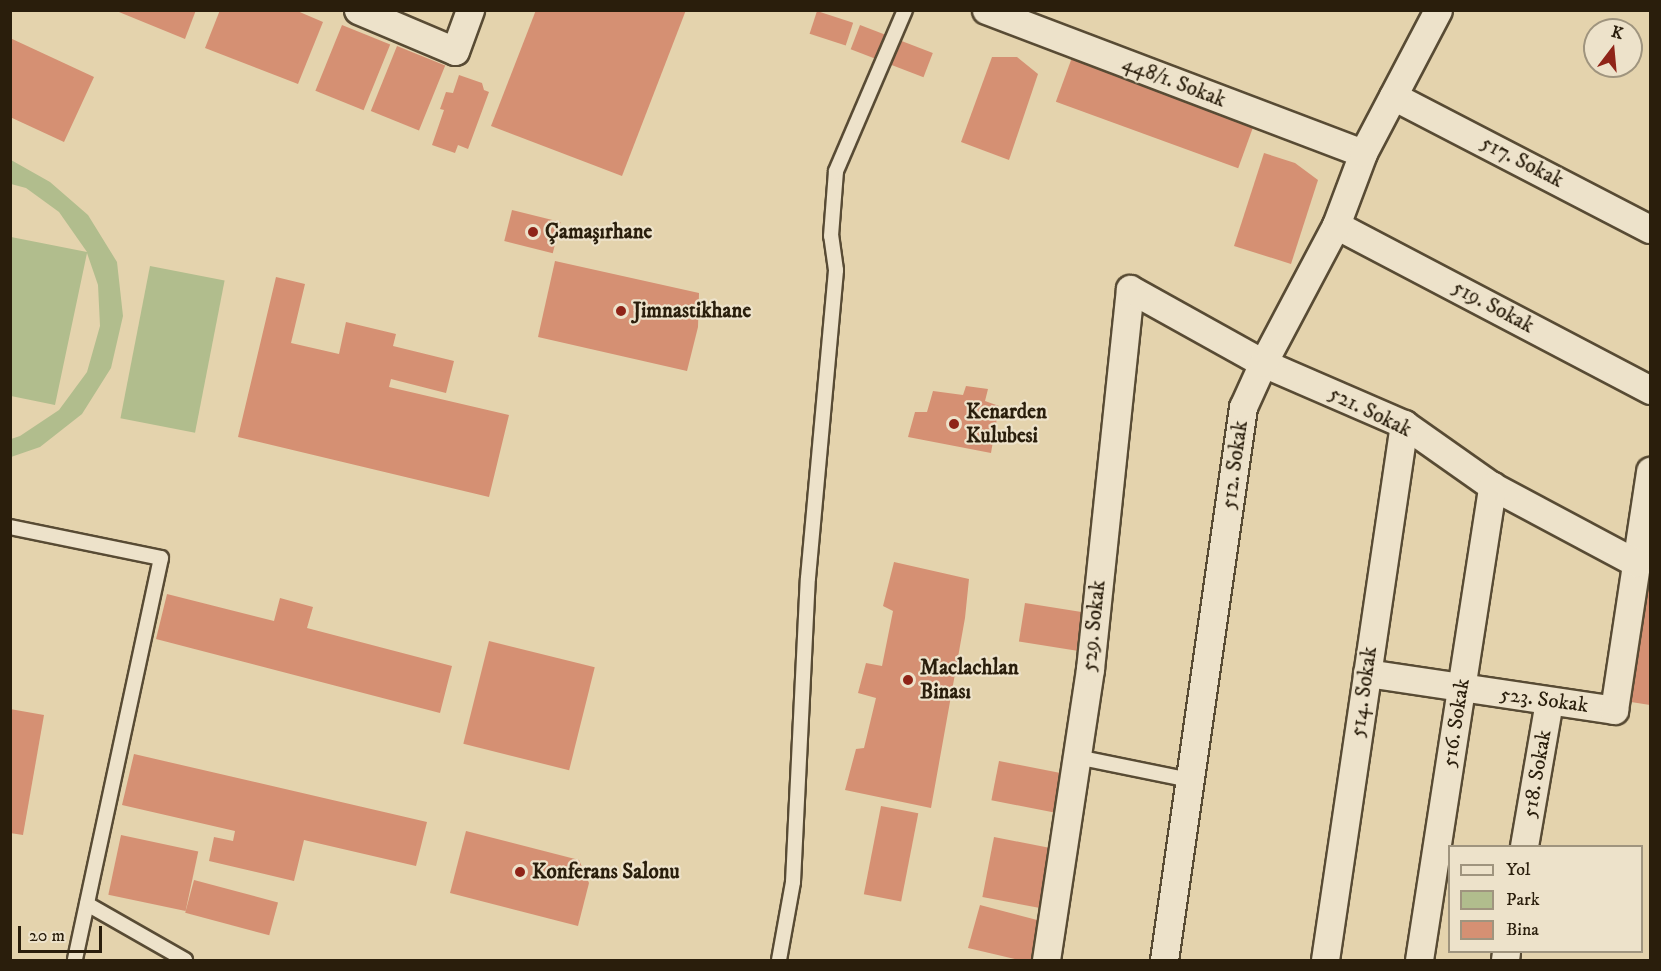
<!DOCTYPE html>
<html>
<head>
<meta charset="utf-8">
<style>
	body { margin:0 }
	#map { position:relative; width:1661px; height:971px; overflow:hidden; background:#e4d3ad; font-family:"IM FELL DW Pica",serif }
	div>[style] { position:absolute }
	.green>* { inset:0; background:#b1bd8d; transform-origin:0 0 }
	.building>* { inset:0; background:#d59073; transform-origin:0 0 }
	.roads { filter:drop-shadow(2px 0 #584b34) drop-shadow(-2px 0 #584b34) drop-shadow(0 2px #584b34) drop-shadow(0 -2px #584b34) }
	.lane>* { height:14px; margin:-7px; padding:0 7px; transform-origin:7px; border-radius:7px; background:#ede2ca }
	.street>* { height:27px; margin:-13.5px; padding:0 13.5px; transform-origin:13.5px; border-radius:13.5px; background:#ede2ca }
	.dots>* { width:16px; height:16px; translate:-50% -50%; box-sizing:border-box; border:3px solid #ede2ca; border-radius:50% }
	span { translate:-50% -50%; white-space:nowrap; text-align:center; line-height:1.15; -webkit-text-stroke:4.5px #ede2ca; paint-order:stroke }
	.street-label { font-size:21px; color:#2a1e0c }
	.poi-label { font-size:21px; color:#2a1e0c; font-weight:700 }
	.left { translate:0 -50%; text-align:left }
	.frame { position:absolute; inset:0; border:12px solid #2a1e0c; pointer-events:none }
	.legend { position:absolute; left:1448px; top:845px; width:195px; height:108px; box-sizing:border-box; background:#ede2ca; border:2px solid #9f947e; margin:0; padding:8px 10px; list-style:none; font-size:18px; color:#2a1e0c }
	.legend li { display:flex; align-items:center; gap:12px; height:30px }
	.legend b { width:30px; border:2px solid #9f947e }
	.north { position:absolute; left:1583px; top:18px; width:60px; height:60px; box-sizing:border-box; background:#ede2ca; border:2px solid #9f947e; border-radius:50%; rotate:16deg; font-size:16px; font-weight:700; line-height:24px; text-align:center; color:#2a1e0c }
	.north::after { content:''; display:block; margin:auto; width:21px; height:27px; background:#8f2418; clip-path:polygon(50% 0,100% 100%,50% 72%,0 100%) }
	.scale { position:absolute; left:18px; top:926px; width:84px; height:27px; box-sizing:border-box; border:3px solid #2a1e0c; border-top:0; padding-left:8px; font-size:18px; line-height:21px; white-space:nowrap; color:#2a1e0c; -webkit-text-stroke:4px #ede2ca; paint-order:stroke }
</style>
</head>
<body>
<div id="map">
	<div class="green">
		<i style="clip-path:polygon(11px 160px,50px 182px,88px 215px,117px 262px,123px 316px,111px 368px,82px 414px,40px 447px,11px 457px,11px 439px,20px 436px,59px 410px,87px 372px,100px 326px,98px 285px,87px 253px,55px 405px,11px 396px,11px 237px,87px 252px,59px 212px,26px 188px,11px 184px)"></i>
		<i style="left:150px;top:266px;width:76px;height:155px;rotate:11deg"></i>
	</div>
	<div class="building">
		<i style="clip-path:polygon(114px 10px,196px 10px,185px 39px)"></i>
		<i style="clip-path:polygon(220px 10px,295px 10px,323px 22px,298px 84px,205px 48px)"></i>
		<i style="clip-path:polygon(536px 10px,686px 10px,622px 176px,491px 126px)"></i>
		<i style="left:817px;top:11px;width:38px;height:24px;rotate:18deg"></i>
		<i style="left:342px;top:25px;width:52px;height:71px;rotate:22deg"></i>
		<i style="left:860px;top:25px;width:78px;height:26px;rotate:21deg"></i>
		<i style="clip-path:polygon(10px 38px,94px 77px,64px 142px,10px 117px)"></i>
		<i style="left:397px;top:46px;width:52px;height:70px;rotate:22deg"></i>
		<i style="left:1074px;top:52px;width:194px;height:53px;rotate:20deg"></i>
		<i style="clip-path:polygon(992px 57px,1017px 57px,1038px 74px,1009px 160px,961px 142px)"></i>
		<i style="clip-path:polygon(459px 75px,482px 83px,484px 90px,489px 92px,468px 149px,458px 145px,455px 153px,432px 145px,444px 110px,440px 109px,446px 92px,453px 93px)"></i>
		<i style="clip-path:polygon(1264px 153px,1295px 163px,1318px 180px,1291px 264px,1234px 246px)"></i>
		<i style="left:512px;top:210px;width:50px;height:32px;rotate:14deg"></i>
		<i style="clip-path:polygon(555px 261px,699px 293px,698px 327px,687px 371px,538px 337px)"></i>
		<i style="clip-path:polygon(276px 277px,305px 284px,291px 343px,339px 354px,346px 322px,396px 334px,393px 346px,454px 361px,446px 393px,391px 379px,389px 387px,509px 415px,489px 497px,238px 437px)"></i>
		<i style="clip-path:polygon(966px 386px,988px 389px,985px 401px,999px 406px,991px 453px,908px 437px,915px 412px,927px 412px,933px 391px,963px 395px)"></i>
		<i style="clip-path:polygon(894px 562px,969px 579px,965px 618px,931px 808px,845px 790px,856px 749px,864px 748px,876px 698px,858px 693px,866px 663px,882px 666px,893px 611px,883px 606px)"></i>
		<i style="clip-path:polygon(1649px 576px,1650px 576px,1650px 705px,1631px 702px)"></i>
		<i style="clip-path:polygon(167px 594px,274px 621px,280px 598px,313px 607px,307px 628px,452px 666px,440px 713px,156px 639px)"></i>
		<i style="left:1025px;top:603px;width:62px;height:39px;rotate:9deg"></i>
		<i style="left:489px;top:641px;width:109px;height:106px;rotate:14deg"></i>
		<i style="clip-path:polygon(10px 709px,44px 715px,23px 835px,10px 833px)"></i>
		<i style="clip-path:polygon(134px 754px,427px 822px,416px 866px,304px 840px,294px 881px,209px 861px,214px 837px,233px 841px,235px 831px,122px 805px)"></i>
		<i style="left:999px;top:761px;width:64px;height:40px;rotate:11deg"></i>
		<i style="left:881px;top:806px;width:38px;height:90px;rotate:11deg"></i>
		<i style="clip-path:polygon(466px 831px,579px 860px,589px 883px,578px 926px,450px 893px)"></i>
		<i style="left:121px;top:835px;width:79px;height:61px;rotate:12deg"></i>
		<i style="left:994px;top:837px;width:60px;height:61px;rotate:11deg"></i>
		<i style="left:194px;top:880px;width:87px;height:34px;rotate:15deg"></i>
		<i style="clip-path:polygon(980px 905px,1041px 921px,1031px 960px,1019px 960px,968px 948px)"></i>
	</div>
	<div class="roads">
		<div class="lane">
			<i style="left:10px;top:527px;width:154px;rotate:11.6deg"></i>
			<i style="left:161px;top:558px;width:411px;rotate:102.1deg"></i>
			<i style="left:1077px;top:757px;width:115px;rotate:11.5deg"></i>
			<i style="left:87px;top:904px;width:113px;rotate:29.7deg"></i>
			<i style="left:779px;top:960px;width:79px;rotate:-79.8deg"></i>
			<i style="left:793px;top:882px;width:304px;rotate:-87.2deg"></i>
			<i style="left:808px;top:578px;width:309px;rotate:-84.8deg"></i>
			<i style="left:836px;top:270px;width:34px;rotate:-98deg"></i>
			<i style="left:831px;top:236px;width:65px;rotate:-85.6deg"></i>
			<i style="left:836px;top:171px;width:175px;rotate:-66.8deg"></i>
		</div>
		<div class="street">
			<i style="left:358px;top:10px;width:105px;rotate:22.9deg"></i>
			<i style="left:455px;top:51px;width:44px;rotate:-69.9deg"></i>
			<i style="left:986px;top:10px;width:403px;rotate:20.8deg"></i>
			<i style="left:1393px;top:96px;width:289px;rotate:27.4deg"></i>
			<i style="left:1336px;top:225px;width:355px;rotate:27.7deg"></i>
			<i style="left:1367px;top:673px;width:250px;rotate:8.5deg"></i>
			<i style="left:1614px;top:710px;width:242px;rotate:-81.4deg"></i>
			<i style="left:1524px;top:846px;width:147px;rotate:-80.2deg"></i>
			<i style="left:1046px;top:960px;width:294px;rotate:-81.4deg"></i>
			<i style="left:1090px;top:669px;width:382px;rotate:-84deg"></i>
			<i style="left:1130px;top:289px;width:152px;rotate:29.1deg"></i>
			<i style="left:1263px;top:363px;width:154px;rotate:23.4deg"></i>
			<i style="left:1404px;top:424px;width:108px;rotate:35.2deg"></i>
			<i style="left:1492px;top:486px;width:163px;rotate:28.1deg"></i>
			<i style="left:1164px;top:960px;width:559px;rotate:-81.87deg"></i>
			<i style="left:1243px;top:407px;width:48px;rotate:-65.6deg"></i>
			<i style="left:1263px;top:363px;width:156px;rotate:-62.1deg"></i>
			<i style="left:1336px;top:225px;width:77px;rotate:-69.4deg"></i>
			<i style="left:1363px;top:153px;width:161px;rotate:-62.3deg"></i>
			<i style="left:1325px;top:960px;width:542px;rotate:-81.62deg"></i>
			<i style="left:1419px;top:960px;width:480px;rotate:-81.2deg"></i>
			<i style="left:1505px;top:960px;width:8px;rotate:-83deg"></i>
		</div>
	</div>
	<div class="dots">
		<i style="left:533px;top:232px;background:#8f2418"></i>
		<i style="left:621px;top:311px;background:#8f2418"></i>
		<i style="left:954px;top:424px;background:#8f2418"></i>
		<i style="left:908px;top:680px;background:#8f2418"></i>
		<i style="left:520px;top:872px;background:#8f2418"></i>
	</div>
	<div class="street-label">
		<span style="left:1174px;top:82px;rotate:21deg">448/1. Sokak</span>
		<span style="left:1522px;top:162px;rotate:27deg">517. Sokak</span>
		<span style="left:1493px;top:307px;rotate:28deg">519. Sokak</span>
		<span style="left:1370px;top:412px;rotate:26deg">521. Sokak</span>
		<span style="left:1235px;top:465px;rotate:-82deg">512. Sokak</span>
		<span style="left:1094px;top:626px;rotate:-84deg">529. Sokak</span>
		<span style="left:1364px;top:692px;rotate:-82deg">514. Sokak</span>
		<span style="left:1544px;top:700px;rotate:8deg">523. Sokak</span>
		<span style="left:1456px;top:723px;rotate:-81deg">516. Sokak</span>
		<span style="left:1537px;top:774px;rotate:-80deg">518. Sokak</span>
	</div>
	<div class="poi-label">
		<span class="left" style="left:545px;top:232px">Çamaşırhane</span>
		<span class="left" style="left:633px;top:311px">Jimnastikhane</span>
		<span class="left" style="left:966px;top:424px">Kenarden<br>Kulubesi</span>
		<span class="left" style="left:920px;top:680px">Maclachlan<br>Binası</span>
		<span class="left" style="left:532px;top:872px">Konferans Salonu</span>
	</div>
	<div class="frame"></div>
	<ul class="legend">
	<li><b style="height:8px;background:#ede2ca"></b>Yol</li>
	<li><b style="height:16px;background:#b1bd8d"></b>Park</li>
	<li><b style="height:16px;background:#d59073"></b>Bina</li>
	</ul>
	<div class="north">K</div>
	<div class="scale">20 m</div>
</div>
</body>
</html>
